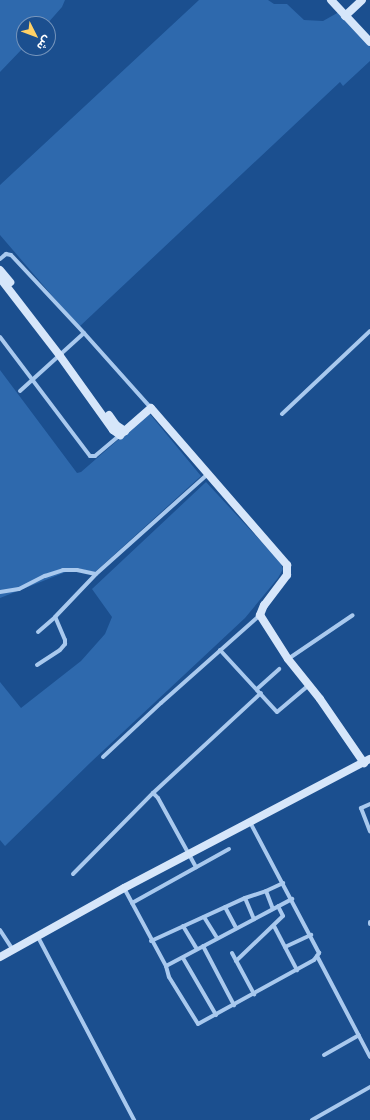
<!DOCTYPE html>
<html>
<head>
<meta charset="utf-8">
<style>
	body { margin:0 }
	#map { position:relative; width:370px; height:1120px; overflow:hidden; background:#1b4f8f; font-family:"Golos Text","Noto Sans Arabic",sans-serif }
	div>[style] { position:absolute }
	.green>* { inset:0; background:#2e69ad }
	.street>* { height:4px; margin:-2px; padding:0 2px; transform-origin:2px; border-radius:2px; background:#a9c9ee }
	.secondary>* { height:8px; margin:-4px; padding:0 4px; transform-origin:4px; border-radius:4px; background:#d6e6fa }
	span { translate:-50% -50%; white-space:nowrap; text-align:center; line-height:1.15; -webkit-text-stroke:3px #1b4f8f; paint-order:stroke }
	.north { position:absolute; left:16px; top:16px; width:40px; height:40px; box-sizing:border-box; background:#1b4f8f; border:1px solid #7695bc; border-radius:50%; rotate:132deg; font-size:11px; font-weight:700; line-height:16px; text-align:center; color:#fff }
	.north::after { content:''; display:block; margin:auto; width:14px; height:18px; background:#ffd166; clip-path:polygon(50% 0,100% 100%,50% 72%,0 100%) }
</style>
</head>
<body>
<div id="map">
	<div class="green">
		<i style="clip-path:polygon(0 0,65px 0,62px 7px,47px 24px,24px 24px,24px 47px,0 72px)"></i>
		<i style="clip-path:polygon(199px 0,268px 0,274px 4px,287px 4px,304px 20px,323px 21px,339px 12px,370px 46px,370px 61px,343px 86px,340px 82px,79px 327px,0 235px,0 185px)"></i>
		<i style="clip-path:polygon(0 370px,77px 473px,81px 472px,149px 413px,201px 476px,95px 572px,76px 568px,0 598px)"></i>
		<i style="clip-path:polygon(206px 482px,281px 563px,283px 569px,278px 578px,245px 618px,91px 762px,5px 846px,0 840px,0 682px,21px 708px,81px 661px,105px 634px,112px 617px,92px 589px)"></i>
	</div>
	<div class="street">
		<i style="left:0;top:259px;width:8px;rotate:-40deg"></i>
		<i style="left:6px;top:254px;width:5px;rotate:11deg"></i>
		<i style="left:11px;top:255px;width:107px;rotate:46.9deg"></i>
		<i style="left:84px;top:333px;width:101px;rotate:48.2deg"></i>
		<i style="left:0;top:337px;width:149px;rotate:52.9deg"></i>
		<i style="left:90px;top:456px;width:5px"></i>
		<i style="left:95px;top:456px;width:33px;rotate:-40deg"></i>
		<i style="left:20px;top:391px;width:86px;rotate:-42.2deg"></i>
		<i style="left:282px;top:414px;width:121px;rotate:-43.3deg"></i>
		<i style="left:0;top:592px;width:19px;rotate:-9deg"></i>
		<i style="left:19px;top:589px;width:29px;rotate:-27deg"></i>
		<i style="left:45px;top:576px;width:19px;rotate:-18deg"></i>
		<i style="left:63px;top:570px;width:14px"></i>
		<i style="left:77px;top:570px;width:19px;rotate:12deg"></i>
		<i style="left:38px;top:632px;width:23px;rotate:-41deg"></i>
		<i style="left:55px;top:617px;width:59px;rotate:-46.4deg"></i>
		<i style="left:96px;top:574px;width:150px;rotate:-41.8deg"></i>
		<i style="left:220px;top:650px;width:84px;rotate:47.4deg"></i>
		<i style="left:277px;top:712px;width:42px;rotate:-40.2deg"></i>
		<i style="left:288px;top:659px;width:78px;rotate:-34.1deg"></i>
		<i style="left:37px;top:665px;width:27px;rotate:-33deg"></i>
		<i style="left:60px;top:650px;width:8px;rotate:-50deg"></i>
		<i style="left:65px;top:644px;width:4px;rotate:-90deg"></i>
		<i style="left:65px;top:640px;width:25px;rotate:-113deg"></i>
		<i style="left:257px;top:689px;width:30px;rotate:-42deg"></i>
		<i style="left:103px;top:757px;width:79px;rotate:-43deg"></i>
		<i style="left:161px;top:703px;width:132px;rotate:-41.6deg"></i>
		<i style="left:153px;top:793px;width:7px;rotate:45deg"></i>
		<i style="left:158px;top:798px;width:79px;rotate:61.2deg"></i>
		<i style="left:370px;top:804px;width:10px;rotate:156deg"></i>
		<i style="left:361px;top:808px;width:25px;rotate:69deg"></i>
		<i style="left:73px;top:874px;width:114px;rotate:-45.4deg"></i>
		<i style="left:153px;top:793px;width:147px;rotate:-42.8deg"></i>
		<i style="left:124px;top:888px;width:89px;rotate:61.7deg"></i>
		<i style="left:166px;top:966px;width:11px;rotate:75deg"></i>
		<i style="left:169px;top:977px;width:55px;rotate:58.3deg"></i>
		<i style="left:198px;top:1024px;width:132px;rotate:-28.9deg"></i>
		<i style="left:314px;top:960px;width:9px;rotate:-54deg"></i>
		<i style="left:319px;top:953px;width:148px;rotate:-117.8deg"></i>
		<i style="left:266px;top:891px;width:19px;rotate:-25deg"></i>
		<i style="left:245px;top:898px;width:23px;rotate:67deg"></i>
		<i style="left:132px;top:903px;width:111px;rotate:-29.1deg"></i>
		<i style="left:225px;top:907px;width:24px;rotate:62deg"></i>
		<i style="left:204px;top:917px;width:25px;rotate:58deg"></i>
		<i style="left:370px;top:922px;width:2px;rotate:90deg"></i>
		<i style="left:183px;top:926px;width:27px;rotate:59deg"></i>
		<i style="left:274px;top:926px;width:50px;rotate:62.4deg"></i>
		<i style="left:0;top:930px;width:24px;rotate:57deg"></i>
		<i style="left:38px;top:937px;width:207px;rotate:62.3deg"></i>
		<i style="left:151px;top:941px;width:103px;rotate:-24.6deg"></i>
		<i style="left:245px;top:898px;width:22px;rotate:-18deg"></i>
		<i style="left:266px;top:891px;width:19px;rotate:69deg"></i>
		<i style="left:203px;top:946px;width:67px;rotate:62.3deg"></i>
		<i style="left:285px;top:947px;width:29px;rotate:-25deg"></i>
		<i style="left:232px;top:953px;width:47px;rotate:61.8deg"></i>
		<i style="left:317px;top:956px;width:114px;rotate:62.3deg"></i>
		<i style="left:183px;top:958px;width:66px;rotate:59.9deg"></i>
		<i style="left:236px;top:961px;width:65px;rotate:-43.8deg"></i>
		<i style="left:283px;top:916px;width:11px;rotate:-117deg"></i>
		<i style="left:166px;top:966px;width:143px;rotate:-28deg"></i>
		<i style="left:324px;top:1055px;width:40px;rotate:-29.7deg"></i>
		<i style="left:312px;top:1120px;width:67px;rotate:-29.6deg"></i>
	</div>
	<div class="secondary">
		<i style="left:331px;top:0;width:57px;rotate:47.1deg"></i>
		<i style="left:345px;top:16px;width:23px;rotate:-43deg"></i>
		<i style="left:0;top:270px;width:16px;rotate:50deg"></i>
		<i style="left:0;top:278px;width:98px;rotate:52.4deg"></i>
		<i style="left:60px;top:356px;width:91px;rotate:54.4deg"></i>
		<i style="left:113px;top:430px;width:9px;rotate:36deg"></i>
		<i style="left:120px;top:435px;width:41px;rotate:-41.1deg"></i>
		<i style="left:151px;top:408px;width:208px;rotate:49.1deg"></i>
		<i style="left:287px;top:565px;width:10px;rotate:90deg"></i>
		<i style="left:287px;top:575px;width:38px;rotate:127deg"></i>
		<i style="left:264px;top:605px;width:11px;rotate:112deg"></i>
		<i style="left:260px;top:615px;width:52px;rotate:57.5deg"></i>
		<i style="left:288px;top:659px;width:51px;rotate:51.3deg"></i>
		<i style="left:320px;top:699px;width:78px;rotate:55.5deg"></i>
		<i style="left:109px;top:415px;width:12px;rotate:55deg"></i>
		<i style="left:116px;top:425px;width:11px;rotate:34deg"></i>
		<i style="left:0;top:957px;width:142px;rotate:-29.1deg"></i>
		<i style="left:124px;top:888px;width:278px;rotate:-27.7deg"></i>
	</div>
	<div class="north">ش</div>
</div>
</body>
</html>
